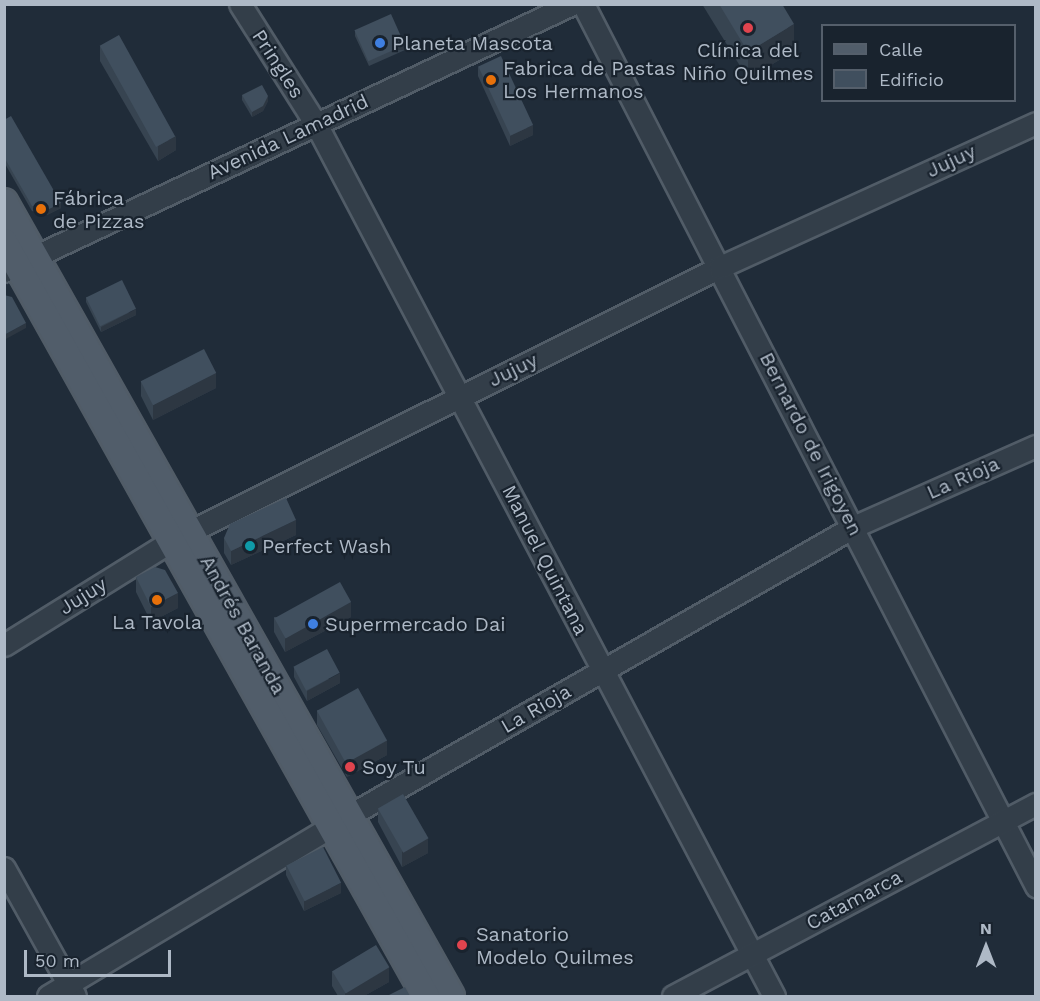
<!DOCTYPE html>
<html>
<head>
<meta charset="utf-8">
<style>
	body { margin:0 }
	#map { position:relative; width:1040px; height:1001px; overflow:hidden; background:#202c39; font-family:"Work Sans",sans-serif }
	div>[style] { position:absolute }
	.roads { filter:drop-shadow(2px 0 #515c67) drop-shadow(-2px 0 #515c67) drop-shadow(0 2px #515c67) drop-shadow(0 -2px #515c67) }
	.minor>* { height:21px; margin:-10.5px; padding:0 10.5px; transform-origin:10.5px; border-radius:10.5px; background:#333e49 }
	.major>* { height:26px; margin:-13px; padding:0 13px; transform-origin:13px; border-radius:13px; background:#515d6a }
	.wall>* { inset:0; background:#374451 }
	.shaded-wall>* { inset:0; background:#2d3742; transform-origin:0 0 }
	.building>* { inset:0; background:#404f5e; transform-origin:0 0 }
	.dots>* { width:16px; height:16px; translate:-50% -50%; box-sizing:border-box; border:3px solid #19232e; border-radius:50% }
	span { translate:-50% -50%; white-space:nowrap; text-align:center; line-height:1.15; -webkit-text-stroke:4.5px #19232e; paint-order:stroke }
	.poi-label { font-size:20px; color:#aeb9c6 }
	.left { translate:0 -50%; text-align:left }
	.street-label { font-size:20px; color:#aeb9c6 }
	.frame { position:absolute; inset:0; border:6px solid #aeb9c6; pointer-events:none }
	.legend { position:absolute; left:821px; top:24px; width:195px; height:78px; box-sizing:border-box; background:#19232e; border:2px solid #555f6b; margin:0; padding:8px 10px; list-style:none; font-size:18px; color:#aeb9c6 }
	.legend li { display:flex; align-items:center; gap:12px; height:30px }
	.legend b { width:30px; border:2px solid #555f6b }
	.north { position:absolute; left:956px; top:917px; width:60px; height:60px; -webkit-text-stroke:4px #19232e; paint-order:stroke; rotate:0deg; font-size:16px; font-weight:700; line-height:24px; text-align:center; color:#aeb9c6 }
	.north::after { content:''; display:block; margin:auto; width:21px; height:27px; background:#aeb9c6; clip-path:polygon(50% 0,100% 100%,50% 72%,0 100%) }
	.scale { position:absolute; left:24px; top:950px; width:147px; height:27px; box-sizing:border-box; border:3px solid #aeb9c6; border-top:0; padding-left:8px; font-size:18px; line-height:21px; white-space:nowrap; color:#aeb9c6; -webkit-text-stroke:4px #19232e; paint-order:stroke }
</style>
</head>
<body>
<div id="map">
	<div class="roads">
		<div class="minor">
			<i style="left:240px;top:4px;width:142px;rotate:57.7deg"></i>
			<i style="left:316px;top:124px;width:985px;rotate:62.29deg"></i>
			<i style="left:583px;top:4px;width:992px;rotate:62.81deg"></i>
			<i style="left:4px;top:271px;width:628px;rotate:-25.18deg"></i>
			<i style="left:4px;top:645px;width:199px;rotate:-31.9deg"></i>
			<i style="left:173px;top:540px;width:611px;rotate:-26.52deg"></i>
			<i style="left:720px;top:267px;width:347px;rotate:-24.5deg"></i>
			<i style="left:4px;top:868px;width:146px;rotate:61deg"></i>
			<i style="left:48px;top:996px;width:352px;rotate:-30.9deg"></i>
			<i style="left:350px;top:815px;width:580px;rotate:-29.79deg"></i>
			<i style="left:853px;top:527px;width:200px;rotate:-23.9deg"></i>
			<i style="left:673px;top:996px;width:411px;rotate:-27.9deg"></i>
		</div>
		<div class="major">
			<i style="left:4px;top:202px;width:911px;rotate:60.62deg"></i>
			<i style="left:4px;top:242px;width:864px;rotate:60.77deg"></i>
		</div>
	</div>
	<div class="wall">
		<i style="clip-path:polygon(702px 4px,782px 4px,794px 51px,748px 79px)"></i>
		<i style="clip-path:polygon(355px 31px,405px 50px,369px 66px,355px 36px)"></i>
		<i style="clip-path:polygon(100px 46px,176px 150px,158px 161px,100px 61px)"></i>
		<i style="clip-path:polygon(478px 66px,533px 135px,510px 146px,478px 76px)"></i>
		<i style="clip-path:polygon(242px 95px,268px 101px,263px 111px,252px 117px,242px 100px)"></i>
		<i style="clip-path:polygon(4px 120px,61px 208px,47px 215px,32px 211px,4px 162px)"></i>
		<i style="clip-path:polygon(86px 297px,136px 315px,101px 332px,86px 302px)"></i>
		<i style="clip-path:polygon(141px 381px,216px 388px,153px 420px,141px 396px)"></i>
		<i style="clip-path:polygon(296px 535px,231px 565px,224px 553px,224px 538px)"></i>
		<i style="clip-path:polygon(136px 577px,178px 608px,151px 622px,136px 592px)"></i>
		<i style="clip-path:polygon(274px 617px,351px 617px,285px 652px,274px 632px)"></i>
		<i style="clip-path:polygon(294px 667px,340px 683px,307px 701px,294px 677px)"></i>
		<i style="clip-path:polygon(317px 710px,387px 755px,347px 777px,317px 725px)"></i>
		<i style="clip-path:polygon(378px 808px,428px 853px,402px 867px,378px 822px)"></i>
		<i style="clip-path:polygon(286px 865px,341px 893px,304px 911px,286px 875px)"></i>
		<i style="clip-path:polygon(332px 971px,389px 982px,364px 996px,338px 996px,332px 986px)"></i>
	</div>
	<div class="shaded-wall">
		<i style="clip-path:polygon(794px 24px,794px 51px,748px 79px,748px 52px)"></i>
		<i style="left:405px;top:45px;width:5px;height:39px;rotate:90deg"></i>
		<i style="clip-path:polygon(268px 96px,268px 101px,263px 111px,252px 117px,252px 112px)"></i>
		<i style="clip-path:polygon(533px 125px,533px 135px,510px 146px,510px 136px)"></i>
		<i style="clip-path:polygon(176px 136px,176px 150px,158px 161px,158px 146px)"></i>
		<i style="clip-path:polygon(61px 203px,61px 208px,47px 215px,47px 210px)"></i>
		<i style="clip-path:polygon(136px 309px,136px 315px,101px 332px,101px 327px)"></i>
		<i style="clip-path:polygon(26px 323px,26px 328px,4px 340px,4px 335px)"></i>
		<i style="clip-path:polygon(216px 373px,216px 388px,153px 420px,153px 405px)"></i>
		<i style="clip-path:polygon(296px 520px,296px 535px,231px 565px,231px 551px)"></i>
		<i style="clip-path:polygon(178px 593px,178px 608px,151px 622px,151px 607px)"></i>
		<i style="clip-path:polygon(351px 602px,351px 617px,285px 652px,285px 638px)"></i>
		<i style="clip-path:polygon(340px 673px,340px 683px,307px 701px,307px 691px)"></i>
		<i style="clip-path:polygon(387px 740px,387px 755px,347px 777px,347px 762px)"></i>
		<i style="clip-path:polygon(428px 838px,428px 853px,402px 867px,402px 852px)"></i>
		<i style="clip-path:polygon(341px 883px,341px 893px,304px 911px,304px 901px)"></i>
		<i style="clip-path:polygon(389px 967px,389px 982px,364px 996px,345px 996px,345px 993px)"></i>
	</div>
	<div class="building">
		<i style="clip-path:polygon(719px 4px,782px 4px,794px 24px,748px 52px)"></i>
		<i style="left:391px;top:14px;width:34px;height:40px;rotate:66deg"></i>
		<i style="left:119px;top:35px;width:116px;height:22px;rotate:61deg"></i>
		<i style="left:501px;top:56px;width:76px;height:25px;rotate:65deg"></i>
		<i style="clip-path:polygon(262px 85px,268px 96px,263px 106px,252px 112px,242px 95px)"></i>
		<i style="clip-path:polygon(11px 116px,61px 203px,47px 210px,32px 206px,4px 157px,4px 120px)"></i>
		<i style="left:122px;top:280px;width:32px;height:40px;rotate:64deg"></i>
		<i style="clip-path:polygon(4px 295px,12px 297px,26px 323px,4px 335px)"></i>
		<i style="left:204px;top:349px;width:27px;height:71px;rotate:63deg"></i>
		<i style="clip-path:polygon(286px 498px,296px 520px,231px 551px,224px 538px,230px 524px)"></i>
		<i style="clip-path:polygon(155px 567px,165px 570px,178px 593px,151px 607px,136px 577px)"></i>
		<i style="left:340px;top:582px;width:23px;height:75px;rotate:61deg"></i>
		<i style="left:327px;top:649px;width:27px;height:38px;rotate:62deg"></i>
		<i style="left:358px;top:688px;width:60px;height:47px;rotate:61deg"></i>
		<i style="left:403px;top:794px;width:51px;height:29px;rotate:60deg"></i>
		<i style="left:323px;top:847px;width:40px;height:41px;rotate:63deg"></i>
		<i style="left:376px;top:945px;width:26px;height:51px;rotate:59deg"></i>
		<i style="clip-path:polygon(405px 987px,410px 996px,387px 996px)"></i>
	</div>
	<div class="dots">
		<i style="left:748px;top:28px;background:#e0444e"></i>
		<i style="left:380px;top:43px;background:#3f7fe0"></i>
		<i style="left:491px;top:80px;background:#e8710a"></i>
		<i style="left:41px;top:209px;background:#e8710a"></i>
		<i style="left:250px;top:546px;background:#0f9aa8"></i>
		<i style="left:157px;top:600px;background:#e8710a"></i>
		<i style="left:313px;top:624px;background:#3f7fe0"></i>
		<i style="left:350px;top:767px;background:#e0444e"></i>
		<i style="left:462px;top:945px;background:#e0444e"></i>
	</div>
	<div class="poi-label">
		<span class="left" style="left:392px;top:43px">Planeta Mascota</span>
		<span style="left:748px;top:62px">Clínica del<br>Niño Quilmes</span>
		<span class="left" style="left:503px;top:80px">Fabrica de Pastas<br>Los Hermanos</span>
		<span class="left" style="left:53px;top:210px">Fábrica<br>de Pizzas</span>
		<span class="left" style="left:262px;top:546px">Perfect Wash</span>
		<span style="left:157px;top:622px">La Tavola</span>
		<span class="left" style="left:325px;top:624px">Supermercado Dai</span>
		<span class="left" style="left:362px;top:767px">Soy Tu</span>
		<span class="left" style="left:476px;top:946px">Sanatorio<br>Modelo Quilmes</span>
	</div>
	<div class="street-label">
		<span style="left:278px;top:64px;rotate:57deg">Pringles</span>
		<span style="left:288px;top:137px;rotate:-25deg">Avenida Lamadrid</span>
		<span style="left:951px;top:161px;rotate:-25deg">Jujuy</span>
		<span style="left:513px;top:370px;rotate:-26deg">Jujuy</span>
		<span style="left:811px;top:444px;rotate:63deg">Bernardo de Irigoyen</span>
		<span style="left:963px;top:478px;rotate:-24deg">La Rioja</span>
		<span style="left:545px;top:560px;rotate:63deg">Manuel Quintana</span>
		<span style="left:83px;top:596px;rotate:-32deg">Jujuy</span>
		<span style="left:243px;top:625px;rotate:61deg">Andrés Baranda</span>
		<span style="left:536px;top:709px;rotate:-30deg">La Rioja</span>
		<span style="left:854px;top:900px;rotate:-28deg">Catamarca</span>
	</div>
	<div class="frame"></div>
	<ul class="legend">
	<li><b style="height:8px;background:#515d6a"></b>Calle</li>
	<li><b style="height:16px;background:#404f5e"></b>Edificio</li>
	</ul>
	<div class="north">N</div>
	<div class="scale">50 m</div>
</div>
</body>
</html>
